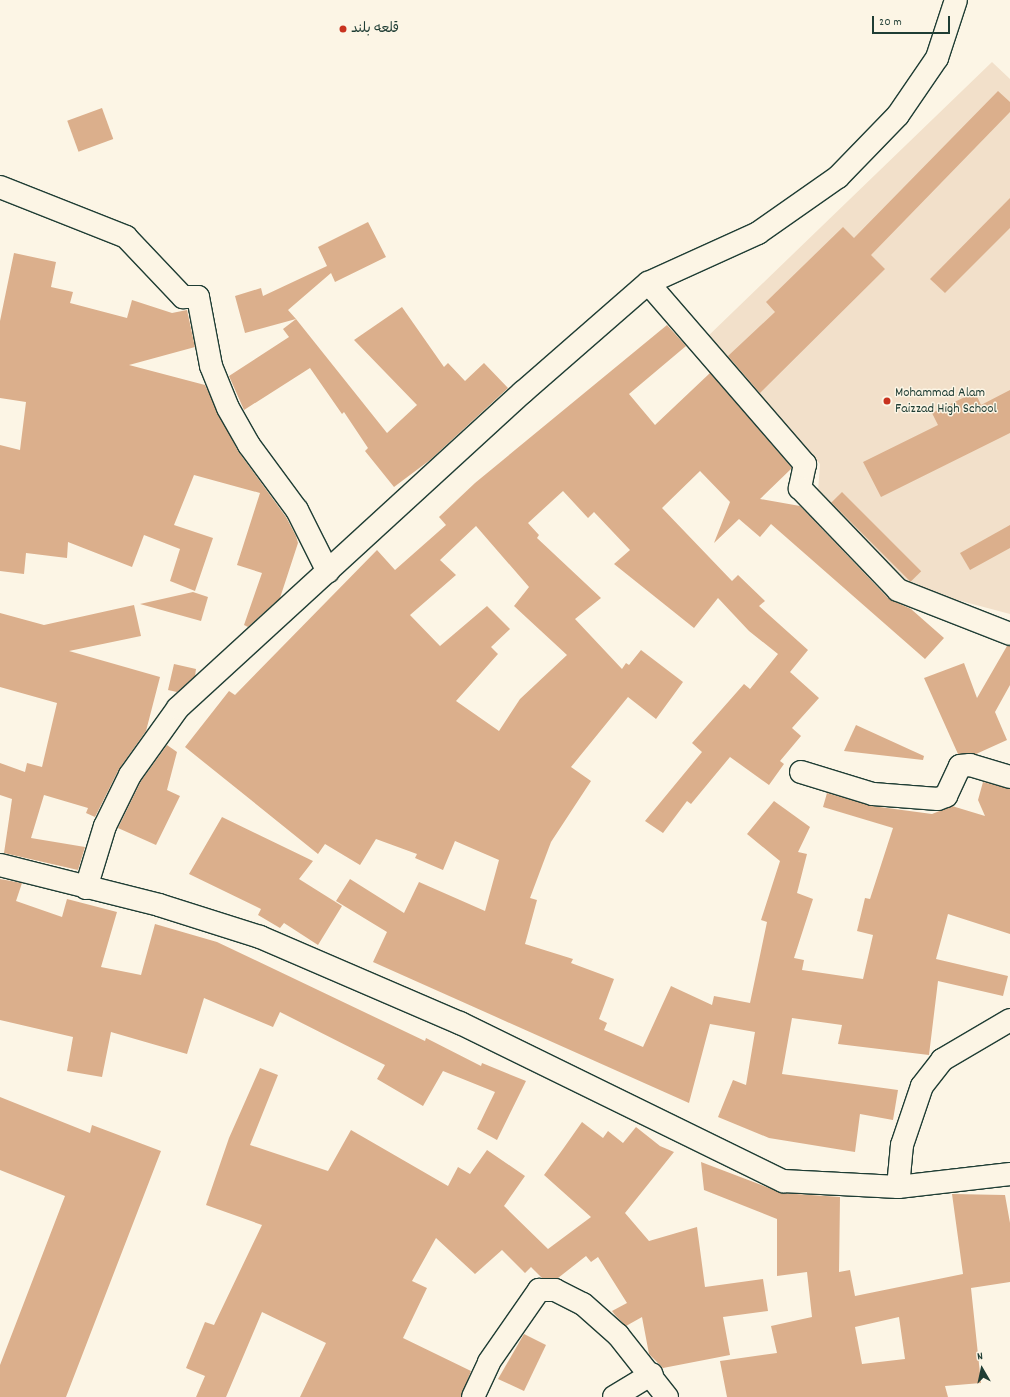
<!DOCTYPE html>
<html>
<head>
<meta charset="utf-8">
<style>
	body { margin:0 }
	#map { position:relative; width:1010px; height:1397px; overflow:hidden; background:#fcf5e5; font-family:Dekko,"Playpen Sans Arabic",sans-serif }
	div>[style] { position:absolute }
	.built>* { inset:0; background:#f2e0ca }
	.building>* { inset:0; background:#dbaf8c; transform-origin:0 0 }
	.roads { filter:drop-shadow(1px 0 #1f3d34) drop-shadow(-1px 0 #1f3d34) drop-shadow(0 1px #1f3d34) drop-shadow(0 -1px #1f3d34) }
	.minor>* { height:22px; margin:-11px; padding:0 11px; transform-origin:11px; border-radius:11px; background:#fcf5e5 }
	.dots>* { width:11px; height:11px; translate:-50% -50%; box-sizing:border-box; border:2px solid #fcf5e5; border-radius:50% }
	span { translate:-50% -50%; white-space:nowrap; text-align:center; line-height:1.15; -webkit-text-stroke:3px #fcf5e5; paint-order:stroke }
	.poi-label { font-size:14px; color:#1f3d34 }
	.left { translate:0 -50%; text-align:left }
	.north { position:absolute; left:962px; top:1349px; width:40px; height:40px; -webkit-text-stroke:3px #fcf5e5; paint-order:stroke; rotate:351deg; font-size:11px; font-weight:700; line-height:16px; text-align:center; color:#1f3d34 }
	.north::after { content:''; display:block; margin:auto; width:14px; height:18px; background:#1f3d34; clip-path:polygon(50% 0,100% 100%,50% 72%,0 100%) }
	.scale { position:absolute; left:872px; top:16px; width:78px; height:18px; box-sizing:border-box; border:2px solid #1f3d34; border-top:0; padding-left:5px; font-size:12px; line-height:14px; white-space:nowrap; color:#1f3d34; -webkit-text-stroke:3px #fcf5e5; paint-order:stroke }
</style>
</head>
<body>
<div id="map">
	<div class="built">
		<i style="clip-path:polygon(992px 62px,1010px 79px,1010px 614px,901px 585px,818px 492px,820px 464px,706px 338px)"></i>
	</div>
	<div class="building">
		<i style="clip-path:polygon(998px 91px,1010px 102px,1010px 112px,871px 255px,885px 269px,760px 393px,728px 356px,775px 312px,766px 302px,843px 227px,854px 238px)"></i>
		<i style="left:102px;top:108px;width:33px;height:37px;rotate:70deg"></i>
		<i style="clip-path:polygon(1010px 198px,1010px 228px,945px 293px,930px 279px)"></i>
		<i style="clip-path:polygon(368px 222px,386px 257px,335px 282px,331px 273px,288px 310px,296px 319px,245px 333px,235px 296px,261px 288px,263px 296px,327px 266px,318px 247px)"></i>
		<i style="clip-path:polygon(14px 253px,56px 262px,51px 287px,73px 292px,70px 303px,127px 318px,132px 300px,172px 313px,187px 310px,195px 347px,129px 365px,205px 385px,238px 451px,286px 517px,296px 536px,298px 543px,280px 598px,248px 627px,244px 625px,262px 573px,237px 565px,260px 493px,194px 475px,174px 525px,213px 538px,195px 591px,170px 581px,180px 549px,144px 535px,132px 567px,68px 542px,67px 558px,26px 553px,24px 574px,0 571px,0 445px,20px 450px,26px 402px,0 398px,0 321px)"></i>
		<i style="clip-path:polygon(402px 307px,444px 367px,448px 363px,465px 381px,484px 363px,508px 388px,430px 460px,394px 487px,365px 451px,368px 448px,344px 412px,342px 414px,310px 368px,244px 410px,229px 376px,289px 337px,283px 329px,296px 319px,387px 433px,417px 405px,354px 340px)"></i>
		<i style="clip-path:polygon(evenodd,667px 325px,686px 346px,629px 394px,655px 425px,710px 373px,792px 468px,760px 499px,800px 506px,889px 599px,911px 609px,944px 638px,925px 659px,771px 524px,760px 537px,739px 519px,714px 543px,730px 502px,700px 471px,662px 508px,732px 581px,738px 575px,765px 601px,759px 606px,808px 650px,790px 672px,819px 698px,792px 728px,801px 736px,780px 761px,784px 764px,769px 785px,730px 757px,691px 804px,687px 801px,663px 833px,645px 821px,702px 752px,692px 743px,744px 684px,750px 689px,778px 654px,749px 631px,718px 598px,694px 628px,614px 564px,630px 550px,594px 512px,588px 518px,563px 491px,528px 523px,539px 535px,537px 538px,601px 598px,575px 619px,622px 669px,626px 663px,629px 665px,641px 650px,683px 682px,656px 719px,628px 697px,571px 767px,591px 781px,551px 842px,530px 898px,537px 900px,525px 944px,573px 959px,571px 963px,614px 979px,599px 1019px,607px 1023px,604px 1030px,643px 1047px,671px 986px,712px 1005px,714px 996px,750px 1003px,767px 922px,761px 920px,780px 861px,747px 834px,774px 801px,810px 827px,798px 852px,807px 854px,797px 893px,813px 899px,794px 958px,804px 960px,802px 970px,863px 979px,873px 935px,857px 931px,865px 898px,870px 899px,893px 828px,823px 807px,827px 793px,872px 806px,932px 814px,952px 806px,985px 816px,978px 800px,983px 782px,1010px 789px,1010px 934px,948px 914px,936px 959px,1008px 976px,1003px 996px,938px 981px,929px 1055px,838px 1044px,842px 1025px,792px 1018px,782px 1074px,898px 1090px,893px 1120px,860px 1114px,855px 1152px,769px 1138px,718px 1117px,733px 1080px,746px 1085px,755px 1032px,710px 1024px,689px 1103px,373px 962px,387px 932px,336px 901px,350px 879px,404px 913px,419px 882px,485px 911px,499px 860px,455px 841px,443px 870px,415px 858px,417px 854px,376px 839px,360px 865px,325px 844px,318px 854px,185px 747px,229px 691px,235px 695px,377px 550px,395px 570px,446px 525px,439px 517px,475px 483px,667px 325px,476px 526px,529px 587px,514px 606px,567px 655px,520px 699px,499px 731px,456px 701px,498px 654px,491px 647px,510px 629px,487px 606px,440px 646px,410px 615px,456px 575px,440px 560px,476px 526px)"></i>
		<i style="clip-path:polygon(1010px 390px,1010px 433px,881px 497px,863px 462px,938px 425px,932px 413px,975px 392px,981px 405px)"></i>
		<i style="left:842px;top:492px;width:112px;height:15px;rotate:45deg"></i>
		<i style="clip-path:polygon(1010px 525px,1010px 548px,970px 570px,960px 553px)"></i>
		<i style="clip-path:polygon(193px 592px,208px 597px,201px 621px,140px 604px)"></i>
		<i style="clip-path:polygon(134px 605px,141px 636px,69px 651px,160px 677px,146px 731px,119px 769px,95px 817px,86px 813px,88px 808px,44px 795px,31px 838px,85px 847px,78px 870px,4px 853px,12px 799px,0 795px,0 763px,25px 772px,27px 763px,42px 767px,57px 703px,0 687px,0 613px,44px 625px)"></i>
		<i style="clip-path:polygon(1007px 646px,1010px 646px,1010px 685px,995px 712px,1007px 740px,976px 754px,958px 754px,924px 678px,964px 663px,977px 698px)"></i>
		<i style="clip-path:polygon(174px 664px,196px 669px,195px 676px,177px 692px,168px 690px)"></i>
		<i style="clip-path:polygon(856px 725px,924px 756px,923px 760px,844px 751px)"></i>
		<i style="clip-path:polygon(167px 745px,177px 752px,167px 790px,180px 796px,156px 845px,118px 828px,141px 781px)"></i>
		<i style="clip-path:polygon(222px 817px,313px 861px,299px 879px,342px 906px,318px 945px,284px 923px,280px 928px,258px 915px,261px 909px,189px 874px)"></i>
		<i style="clip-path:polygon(0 879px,22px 883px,16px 901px,62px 917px,67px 899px,117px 912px,101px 967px,141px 975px,155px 924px,217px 942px,425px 1041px,426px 1038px,481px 1066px,482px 1063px,526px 1081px,497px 1140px,477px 1129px,495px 1092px,443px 1071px,423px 1106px,377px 1079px,385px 1065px,280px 1012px,273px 1027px,204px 998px,187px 1054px,111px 1032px,102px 1077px,67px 1071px,73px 1037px,0 1020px)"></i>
		<i style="clip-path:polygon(260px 1068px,278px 1075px,250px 1145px,328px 1171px,351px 1130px,448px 1186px,458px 1167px,470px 1174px,487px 1150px,525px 1176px,504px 1206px,548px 1249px,591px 1217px,544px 1175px,563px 1149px,582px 1122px,603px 1138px,608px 1131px,623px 1143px,636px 1127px,660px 1146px,674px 1152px,625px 1213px,649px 1241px,697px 1227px,705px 1287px,763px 1279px,768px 1311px,723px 1317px,730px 1355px,663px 1368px,649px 1354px,642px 1317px,626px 1326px,615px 1315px,612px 1311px,627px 1303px,598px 1257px,591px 1262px,586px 1256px,558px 1278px,542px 1278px,531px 1267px,525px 1273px,502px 1250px,475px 1274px,436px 1238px,412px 1281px,427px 1288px,403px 1338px,471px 1371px,461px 1397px,300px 1397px,326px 1343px,262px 1312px,226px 1397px,196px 1397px,205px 1376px,186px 1368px,205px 1322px,214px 1325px,262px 1225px,206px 1205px,229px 1138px)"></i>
		<i style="clip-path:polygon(0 1097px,90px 1133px,92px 1125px,161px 1151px,66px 1397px,0 1397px,0 1365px,65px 1196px,0 1170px)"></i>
		<i style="clip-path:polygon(evenodd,701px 1162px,782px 1193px,840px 1197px,839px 1272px,850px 1270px,855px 1296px,963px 1274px,952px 1194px,1005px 1195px,1010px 1223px,1010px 1282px,971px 1288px,981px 1383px,945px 1386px,948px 1397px,727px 1397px,720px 1361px,777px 1353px,771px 1326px,812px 1317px,807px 1272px,777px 1276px,777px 1219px,704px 1190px,701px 1162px,899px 1317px,905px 1359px,862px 1364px,855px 1327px,899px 1317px)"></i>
		<i style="clip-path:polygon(524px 1334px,546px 1345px,524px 1391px,498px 1379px)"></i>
	</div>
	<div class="roads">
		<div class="minor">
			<i style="left:0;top:187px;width:136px;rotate:21.6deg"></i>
			<i style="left:126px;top:237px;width:83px;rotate:46.5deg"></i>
			<i style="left:183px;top:297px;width:15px"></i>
			<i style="left:198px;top:297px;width:70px;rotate:79.3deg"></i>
			<i style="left:211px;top:366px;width:45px;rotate:68deg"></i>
			<i style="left:228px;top:408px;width:43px;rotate:60.4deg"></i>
			<i style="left:249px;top:445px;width:81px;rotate:53.6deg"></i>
			<i style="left:297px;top:510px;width:69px;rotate:63.4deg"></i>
			<i style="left:648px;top:283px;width:240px;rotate:49.1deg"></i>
			<i style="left:805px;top:464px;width:25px;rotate:102deg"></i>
			<i style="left:800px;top:488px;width:141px;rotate:46.1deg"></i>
			<i style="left:898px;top:590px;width:120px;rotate:21.4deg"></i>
			<i style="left:801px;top:772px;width:75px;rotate:17deg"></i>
			<i style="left:873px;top:794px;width:65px;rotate:4.4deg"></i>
			<i style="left:938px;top:799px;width:9px;rotate:-21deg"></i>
			<i style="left:946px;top:796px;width:33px;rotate:-65deg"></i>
			<i style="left:960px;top:766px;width:10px;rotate:-6deg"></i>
			<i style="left:970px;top:765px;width:42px;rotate:16.7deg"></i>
			<i style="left:0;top:865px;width:164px;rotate:14.1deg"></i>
			<i style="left:159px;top:905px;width:106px;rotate:17.6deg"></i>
			<i style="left:260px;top:937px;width:218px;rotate:23.3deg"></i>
			<i style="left:460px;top:1023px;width:360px;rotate:26.1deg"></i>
			<i style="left:783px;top:1181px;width:115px;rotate:3deg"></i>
			<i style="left:898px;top:1187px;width:113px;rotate:-6.6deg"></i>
			<i style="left:86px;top:888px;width:65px;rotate:-73deg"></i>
			<i style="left:105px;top:826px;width:57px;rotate:-63.9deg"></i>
			<i style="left:130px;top:775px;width:82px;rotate:-54.4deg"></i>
			<i style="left:178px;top:708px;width:468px;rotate:-42.5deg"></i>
			<i style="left:523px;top:392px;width:166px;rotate:-41.1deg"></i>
			<i style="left:648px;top:283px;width:121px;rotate:-24.4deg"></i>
			<i style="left:758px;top:233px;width:98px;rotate:-35deg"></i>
			<i style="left:838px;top:177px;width:86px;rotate:-45.9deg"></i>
			<i style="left:898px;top:115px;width:69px;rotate:-55.6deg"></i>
			<i style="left:937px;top:58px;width:61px;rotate:-71.9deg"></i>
			<i style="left:898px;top:1187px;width:42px;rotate:-84.6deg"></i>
			<i style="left:902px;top:1145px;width:62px;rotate:-71.3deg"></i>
			<i style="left:922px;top:1086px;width:33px;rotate:-52deg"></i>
			<i style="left:942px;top:1060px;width:79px;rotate:-30.5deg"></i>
			<i style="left:473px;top:1397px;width:38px;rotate:-65deg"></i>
			<i style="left:489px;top:1362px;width:88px;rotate:-55.2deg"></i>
			<i style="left:539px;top:1290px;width:16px"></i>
			<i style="left:555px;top:1290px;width:31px;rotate:27deg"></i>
			<i style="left:583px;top:1304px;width:47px;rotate:41.5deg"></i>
			<i style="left:618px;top:1335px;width:79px;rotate:51.7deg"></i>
			<i style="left:614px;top:1397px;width:44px;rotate:-31.2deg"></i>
		</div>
	</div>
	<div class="dots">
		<i style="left:343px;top:29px;background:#c8321e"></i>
		<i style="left:887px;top:401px;background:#c8321e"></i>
	</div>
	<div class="poi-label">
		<span class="left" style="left:351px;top:29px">قلعه بلند</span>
		<span class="left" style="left:895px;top:401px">Mohammad Alam<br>Faizzad High School</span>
	</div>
	<div class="north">N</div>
	<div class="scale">20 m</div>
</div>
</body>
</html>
